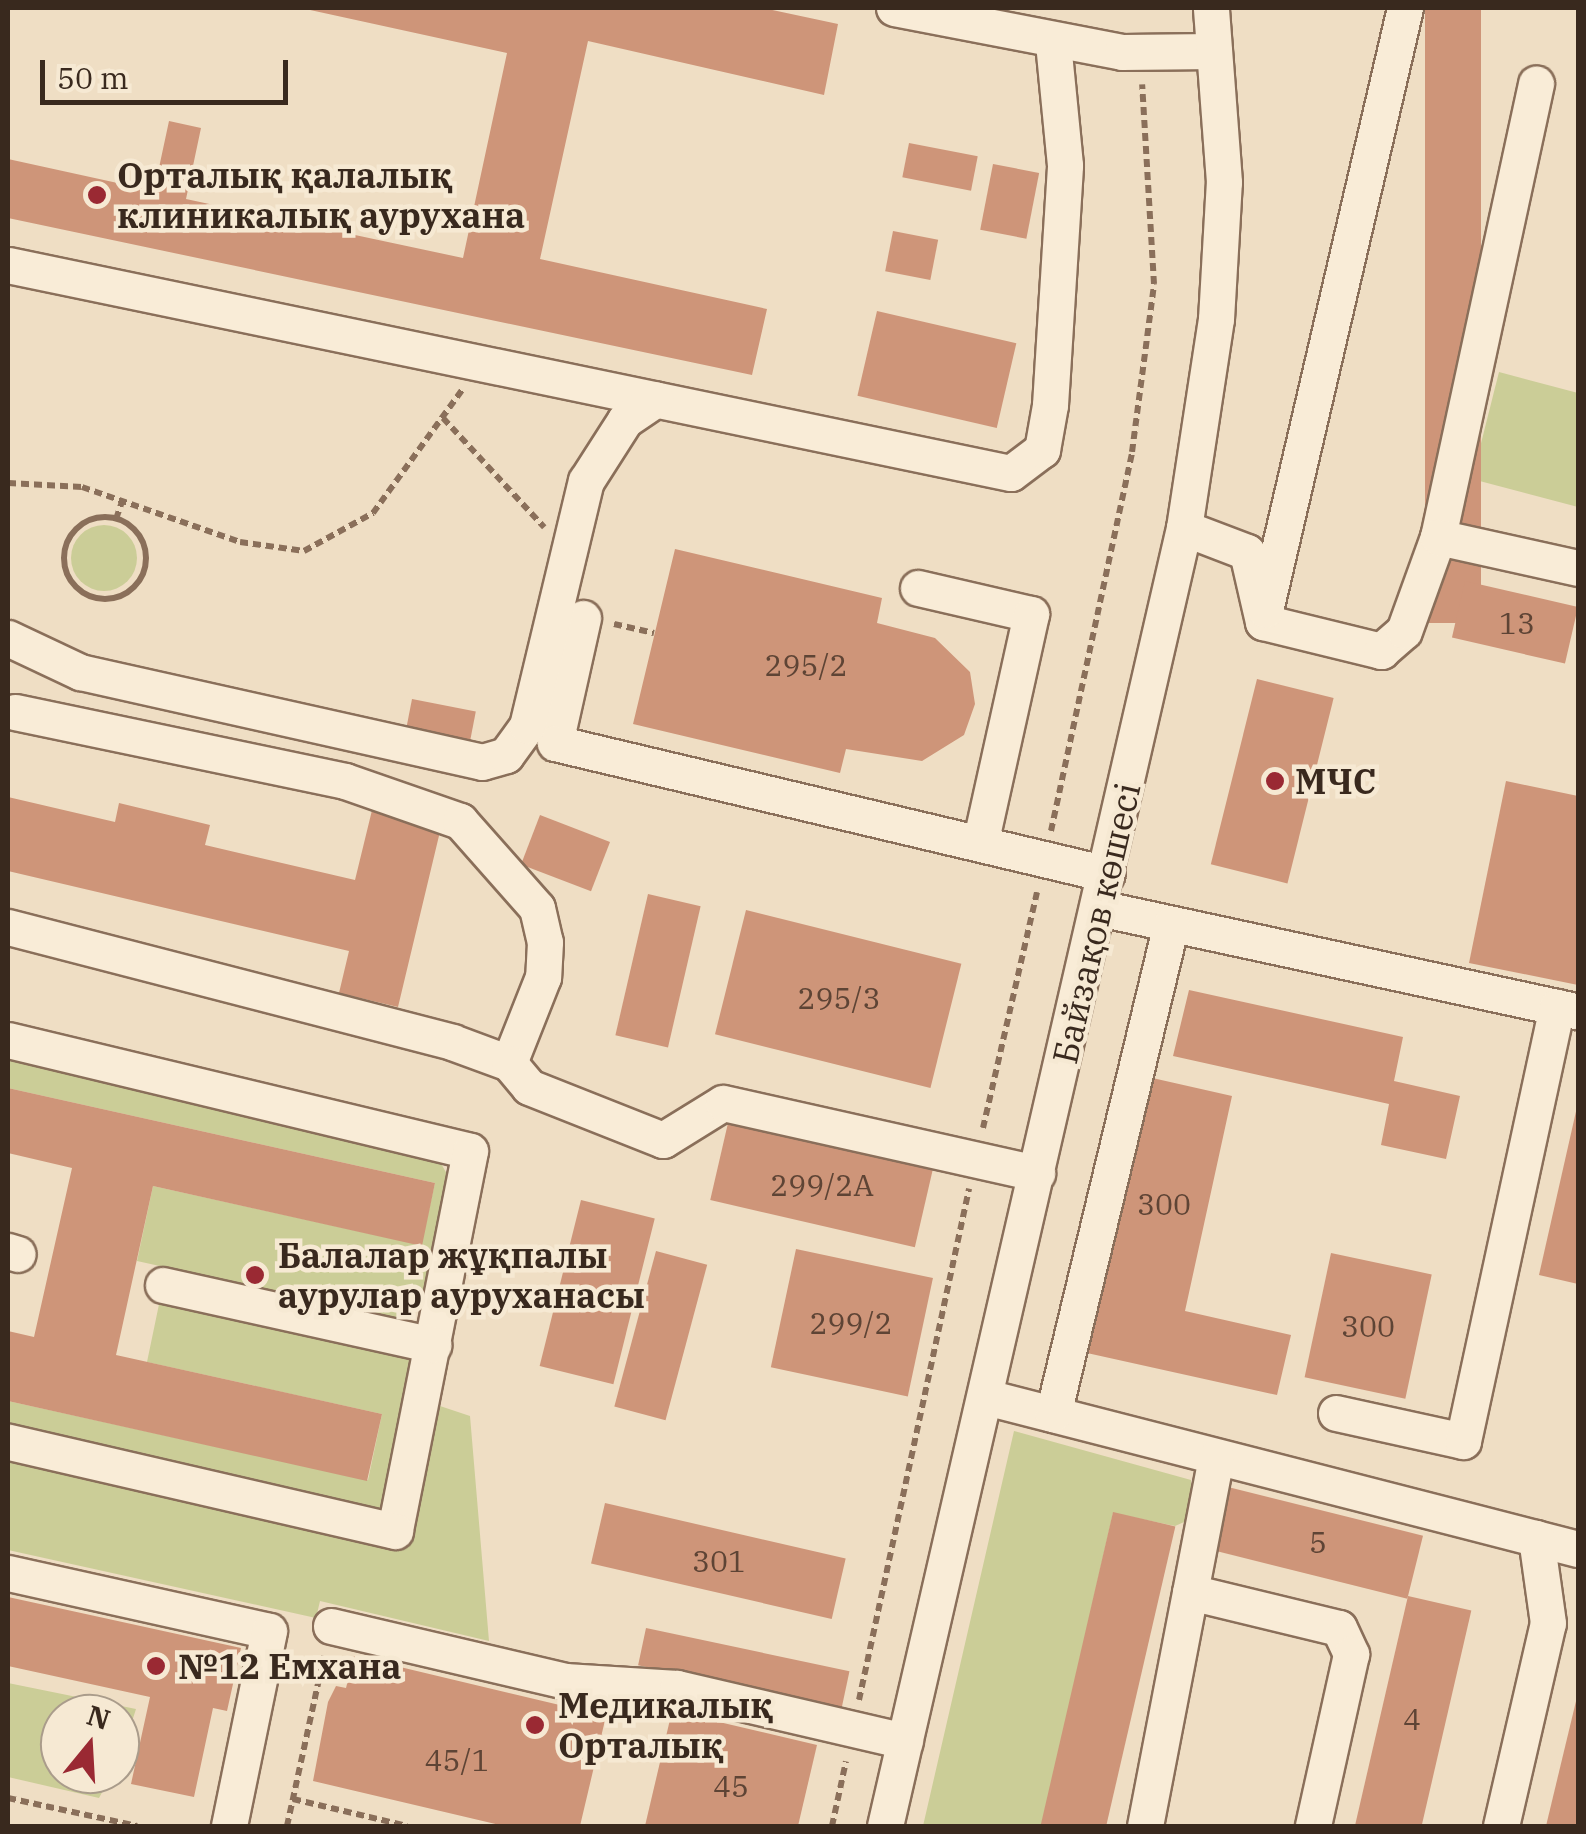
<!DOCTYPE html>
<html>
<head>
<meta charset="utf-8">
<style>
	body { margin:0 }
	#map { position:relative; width:1586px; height:1834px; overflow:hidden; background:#efdec4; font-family:"IBM Plex Serif",serif }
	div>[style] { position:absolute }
	.green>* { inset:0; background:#cbcd97 }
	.round { border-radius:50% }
	.building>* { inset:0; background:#ce9579; transform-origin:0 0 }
	.path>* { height:6px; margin-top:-3px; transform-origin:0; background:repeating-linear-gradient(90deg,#8a6f5a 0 8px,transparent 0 13px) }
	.path>.ring { margin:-3px; padding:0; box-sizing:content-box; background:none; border:6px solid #8a6f5a; border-radius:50% }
	.roads { filter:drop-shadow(2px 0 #8a6f5a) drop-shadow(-2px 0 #8a6f5a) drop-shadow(0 2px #8a6f5a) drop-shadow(0 -2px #8a6f5a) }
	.minor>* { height:35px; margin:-17.5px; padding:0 17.5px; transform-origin:17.5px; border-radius:17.5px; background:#f9ecd7 }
	.dots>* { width:28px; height:28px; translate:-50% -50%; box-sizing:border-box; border:5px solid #f6e9d3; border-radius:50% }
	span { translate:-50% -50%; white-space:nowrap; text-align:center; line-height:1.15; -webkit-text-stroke:9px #f6e9d3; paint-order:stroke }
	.number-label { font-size:30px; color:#5e4435 }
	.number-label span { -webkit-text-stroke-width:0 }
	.poi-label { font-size:35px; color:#39291e; font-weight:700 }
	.left { translate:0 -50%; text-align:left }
	.street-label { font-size:35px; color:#39291e }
	.frame { position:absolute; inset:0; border:10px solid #39291e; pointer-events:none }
	.north { position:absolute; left:40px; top:1694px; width:100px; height:100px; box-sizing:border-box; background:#f6e9d3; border:2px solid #aa9c8b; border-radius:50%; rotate:18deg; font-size:28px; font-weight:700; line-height:40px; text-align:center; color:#39291e }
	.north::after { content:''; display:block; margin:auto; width:35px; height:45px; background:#9a2933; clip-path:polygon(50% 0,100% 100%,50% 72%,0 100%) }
	.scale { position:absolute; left:40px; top:60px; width:248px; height:45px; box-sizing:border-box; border:5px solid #39291e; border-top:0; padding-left:12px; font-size:30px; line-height:35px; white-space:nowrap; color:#39291e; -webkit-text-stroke:8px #f6e9d3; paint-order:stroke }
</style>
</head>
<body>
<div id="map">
	<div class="green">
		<i style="clip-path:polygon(1499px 372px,1578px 393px,1578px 507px,1472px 479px)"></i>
		<i class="round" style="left:71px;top:525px;width:66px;height:66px"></i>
		<i style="clip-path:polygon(8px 1059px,438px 1158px,448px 1176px,438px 1274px,405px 1320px,137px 1261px,153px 1186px,421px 1245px,435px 1183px,8px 1088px)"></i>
		<i style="clip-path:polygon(163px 1285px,433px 1345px,422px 1400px,470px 1416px,489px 1641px,320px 1601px,316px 1618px,8px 1550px,8px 1401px,368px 1480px,382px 1414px,147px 1362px)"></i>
		<i style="clip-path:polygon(1014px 1431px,1191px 1480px,1191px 1519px,1175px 1526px,1113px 1513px,1042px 1826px,923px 1826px)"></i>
		<i style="clip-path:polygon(8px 1683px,136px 1709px,120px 1759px,120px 1714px,60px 1714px,60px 1774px,112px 1774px,99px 1798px,8px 1777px)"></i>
	</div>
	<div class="building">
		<i style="clip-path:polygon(301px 8px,763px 8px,838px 24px,824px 95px,588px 41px,540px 259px,767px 309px,752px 375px,8px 218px,8px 159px,154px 191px,169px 121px,201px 128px,186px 199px,463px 258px,507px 53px)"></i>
		<i style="left:1425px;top:8px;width:56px;height:615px"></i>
		<i style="left:909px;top:143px;width:70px;height:35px;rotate:11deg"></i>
		<i style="left:993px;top:164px;width:47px;height:67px;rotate:11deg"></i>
		<i style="left:893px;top:231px;width:46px;height:41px;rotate:11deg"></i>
		<i style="left:877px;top:311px;width:143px;height:87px;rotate:13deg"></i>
		<i style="clip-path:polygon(675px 549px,882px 598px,877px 623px,935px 638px,970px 672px,975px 704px,964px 735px,922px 761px,846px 749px,840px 773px,633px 724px)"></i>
		<i style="left:1465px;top:581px;width:116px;height:58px;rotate:13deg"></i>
		<i style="left:1257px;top:679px;width:79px;height:191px;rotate:14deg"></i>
		<i style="left:412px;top:699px;width:65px;height:41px;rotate:11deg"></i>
		<i style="clip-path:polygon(1506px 781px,1578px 796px,1578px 985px,1469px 963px)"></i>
		<i style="clip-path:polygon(8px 797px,115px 822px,119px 803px,210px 825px,205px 845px,355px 880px,374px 802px,443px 819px,398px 1007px,339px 993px,349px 951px,8px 871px)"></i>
		<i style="left:540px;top:815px;width:75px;height:53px;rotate:21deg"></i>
		<i style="left:648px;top:894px;width:54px;height:145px;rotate:13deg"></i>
		<i style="left:746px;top:910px;width:222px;height:128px;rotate:14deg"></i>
		<i style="clip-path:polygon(1189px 990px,1403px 1037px,1394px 1081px,1460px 1096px,1446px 1159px,1381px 1145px,1389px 1104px,1173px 1056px)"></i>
		<i style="clip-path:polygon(1148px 1077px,1232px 1096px,1185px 1311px,1291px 1335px,1277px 1395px,1087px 1353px)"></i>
		<i style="clip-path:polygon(8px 1088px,435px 1183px,422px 1246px,153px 1186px,116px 1355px,382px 1414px,367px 1481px,8px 1401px,8px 1331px,34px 1337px,72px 1168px,8px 1153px)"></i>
		<i style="clip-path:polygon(1577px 1107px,1578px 1107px,1578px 1284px,1539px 1275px)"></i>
		<i style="left:728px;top:1123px;width:210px;height:79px;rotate:13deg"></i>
		<i style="left:581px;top:1200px;width:76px;height:171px;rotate:14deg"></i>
		<i style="left:796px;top:1249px;width:140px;height:121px;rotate:12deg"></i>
		<i style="left:656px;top:1251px;width:53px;height:161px;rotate:15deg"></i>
		<i style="left:1331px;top:1253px;width:103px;height:127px;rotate:12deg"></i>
		<i style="left:1228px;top:1487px;width:201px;height:65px;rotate:14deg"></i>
		<i style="left:605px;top:1503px;width:247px;height:62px;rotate:13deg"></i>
		<i style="left:1113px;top:1512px;width:64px;height:322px;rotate:13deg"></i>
		<i style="left:1408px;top:1596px;width:65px;height:236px;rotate:13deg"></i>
		<i style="clip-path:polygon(8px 1597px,241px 1648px,227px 1711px,213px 1708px,194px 1797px,131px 1784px,150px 1697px,8px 1666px)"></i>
		<i style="left:646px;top:1628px;width:208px;height:38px;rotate:12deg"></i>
		<i style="clip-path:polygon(354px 1656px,606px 1716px,580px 1826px,504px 1826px,313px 1781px,328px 1702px,336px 1686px,346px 1688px)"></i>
		<i style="clip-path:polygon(1577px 1697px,1578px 1826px,1546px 1826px)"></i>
		<i style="clip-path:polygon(672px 1711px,817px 1745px,798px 1826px,645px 1826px)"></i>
	</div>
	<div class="path">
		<i style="left:443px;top:418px;width:149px;rotate:47.2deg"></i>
		<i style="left:8px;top:483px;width:74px;rotate:3.1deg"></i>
		<i style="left:82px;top:487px;width:167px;rotate:19.2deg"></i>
		<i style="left:240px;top:542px;width:65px;rotate:8deg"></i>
		<i style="left:304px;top:551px;width:79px;rotate:-28.8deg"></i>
		<i style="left:373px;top:513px;width:152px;rotate:-54.1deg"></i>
		<i class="ring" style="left:64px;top:517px;width:76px;height:76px"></i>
		<i style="left:116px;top:519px;width:21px;rotate:-71deg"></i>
		<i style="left:614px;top:624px;width:41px;rotate:12.7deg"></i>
		<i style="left:1051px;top:831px;width:388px;rotate:-77.9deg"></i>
		<i style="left:1132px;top:452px;width:169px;rotate:-82.5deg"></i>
		<i style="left:1154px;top:284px;width:200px;rotate:-93.4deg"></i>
		<i style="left:983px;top:1128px;width:242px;rotate:-77.1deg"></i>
		<i style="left:859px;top:1700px;width:523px;rotate:-77.85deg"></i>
		<i style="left:8px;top:1798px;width:132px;rotate:12.2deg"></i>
		<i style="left:293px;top:1799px;width:117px;rotate:13.3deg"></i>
		<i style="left:287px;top:1826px;width:174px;rotate:-77.7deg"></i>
		<i style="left:832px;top:1826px;width:66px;rotate:-77.8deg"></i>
	</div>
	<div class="roads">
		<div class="minor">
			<i style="left:894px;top:8px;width:232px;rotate:10.9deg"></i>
			<i style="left:1122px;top:52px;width:92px;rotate:-0.6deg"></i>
			<i style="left:8px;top:265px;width:1024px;rotate:11.72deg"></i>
			<i style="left:1011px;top:473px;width:39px;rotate:-37deg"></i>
			<i style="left:1042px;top:450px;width:46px;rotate:-79.9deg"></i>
			<i style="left:1050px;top:405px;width:240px;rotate:-86.4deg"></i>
			<i style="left:1065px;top:165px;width:124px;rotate:-95.6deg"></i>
			<i style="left:1184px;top:528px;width:67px;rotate:20.9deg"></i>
			<i style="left:1247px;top:552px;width:72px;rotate:77.1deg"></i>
			<i style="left:1263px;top:622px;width:122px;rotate:13.8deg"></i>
			<i style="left:1381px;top:651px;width:30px;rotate:-41deg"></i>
			<i style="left:1404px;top:631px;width:100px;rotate:-70.1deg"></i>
			<i style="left:1438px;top:537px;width:464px;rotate:-77.8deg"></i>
			<i style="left:1438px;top:537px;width:143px;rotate:12.5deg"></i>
			<i style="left:918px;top:588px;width:116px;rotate:13deg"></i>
			<i style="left:1031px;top:614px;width:230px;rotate:102.5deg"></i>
			<i style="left:1265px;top:610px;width:618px;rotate:-76.91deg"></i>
			<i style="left:583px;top:618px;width:128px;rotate:102.6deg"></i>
			<i style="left:555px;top:743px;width:567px;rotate:13.35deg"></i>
			<i style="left:8px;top:638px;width:80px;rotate:25.3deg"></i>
			<i style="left:80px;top:672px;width:412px;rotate:12.6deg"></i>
			<i style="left:482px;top:762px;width:25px;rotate:-16deg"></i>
			<i style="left:506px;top:755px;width:36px;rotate:-54deg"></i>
			<i style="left:527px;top:726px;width:252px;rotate:-76.5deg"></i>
			<i style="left:586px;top:481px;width:72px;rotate:-57.4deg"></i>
			<i style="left:625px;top:420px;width:37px;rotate:-34deg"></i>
			<i style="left:15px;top:712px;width:337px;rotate:11.8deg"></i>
			<i style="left:345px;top:781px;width:122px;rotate:19.2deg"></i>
			<i style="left:460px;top:821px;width:116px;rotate:48.5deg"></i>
			<i style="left:537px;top:908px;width:35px;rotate:77deg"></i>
			<i style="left:545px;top:942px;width:35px;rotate:93deg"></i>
			<i style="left:543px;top:977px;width:92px;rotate:111.6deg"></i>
			<i style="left:1099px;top:908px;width:489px;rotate:12.2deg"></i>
			<i style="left:8px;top:927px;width:459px;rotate:14.5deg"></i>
			<i style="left:452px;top:1042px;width:61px;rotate:20.2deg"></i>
			<i style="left:509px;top:1063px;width:31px;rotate:50deg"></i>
			<i style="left:529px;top:1087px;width:144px;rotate:21.6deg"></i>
			<i style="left:663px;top:1140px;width:70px;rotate:-31.7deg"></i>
			<i style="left:723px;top:1103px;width:322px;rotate:12.6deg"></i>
			<i style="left:8px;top:1040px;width:475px;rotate:13.5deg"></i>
			<i style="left:470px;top:1151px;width:387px;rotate:101.2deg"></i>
			<i style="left:395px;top:1531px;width:397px;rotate:-167deg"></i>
			<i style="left:8px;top:1251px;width:10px;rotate:17deg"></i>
			<i style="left:163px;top:1285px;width:277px;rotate:12.5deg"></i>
			<i style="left:986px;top:1397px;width:611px;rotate:14.4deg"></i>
			<i style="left:1336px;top:1413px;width:130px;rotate:12.4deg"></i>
			<i style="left:1463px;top:1441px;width:444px;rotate:-77.8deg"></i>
			<i style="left:1053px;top:1414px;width:504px;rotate:-76.46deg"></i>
			<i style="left:8px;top:1573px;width:267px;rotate:12.5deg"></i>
			<i style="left:269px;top:1631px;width:199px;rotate:101.6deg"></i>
			<i style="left:1190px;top:1592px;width:153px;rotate:13.6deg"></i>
			<i style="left:1339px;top:1628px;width:29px;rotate:65deg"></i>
			<i style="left:1351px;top:1654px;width:176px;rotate:102.5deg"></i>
			<i style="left:331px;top:1626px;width:240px;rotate:13.2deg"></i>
			<i style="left:565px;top:1681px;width:112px;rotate:3.6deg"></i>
			<i style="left:677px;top:1688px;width:234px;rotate:13.1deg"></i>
			<i style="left:885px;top:1826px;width:1332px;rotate:-77.03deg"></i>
			<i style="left:1184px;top:528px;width:211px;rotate:-81.3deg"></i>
			<i style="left:1216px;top:319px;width:137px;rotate:-86.7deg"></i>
			<i style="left:1224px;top:182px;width:174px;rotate:-94.3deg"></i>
			<i style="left:1145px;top:1826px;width:376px;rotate:-79.1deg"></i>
			<i style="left:1501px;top:1826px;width:208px;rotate:-77deg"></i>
			<i style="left:1548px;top:1623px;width:86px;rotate:-98deg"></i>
		</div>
	</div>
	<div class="dots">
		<i style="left:97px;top:195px;background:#9a2933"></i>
		<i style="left:1275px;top:781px;background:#9a2933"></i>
		<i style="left:255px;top:1275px;background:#9a2933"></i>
		<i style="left:156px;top:1666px;background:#9a2933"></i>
		<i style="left:535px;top:1725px;background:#9a2933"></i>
	</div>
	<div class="number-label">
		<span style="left:1517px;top:623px">13</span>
		<span style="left:806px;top:665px">295/2</span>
		<span style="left:839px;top:998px">295/3</span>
		<span style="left:822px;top:1185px">299/2А</span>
		<span style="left:1164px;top:1204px">300</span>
		<span style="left:851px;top:1323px">299/2</span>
		<span style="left:1368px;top:1326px">300</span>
		<span style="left:1318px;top:1542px">5</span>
		<span style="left:719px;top:1561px">301</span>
		<span style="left:1412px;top:1719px">4</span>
		<span style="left:457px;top:1760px">45/1</span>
		<span style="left:731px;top:1786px">45</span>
	</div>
	<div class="poi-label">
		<span class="left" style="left:117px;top:195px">Орталық қалалық<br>клиникалық аурухана</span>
		<span class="left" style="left:1295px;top:781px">МЧС</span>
		<span class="left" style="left:278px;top:1275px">Балалар жұқпалы<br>аурулар ауруханасы</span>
		<span class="left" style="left:178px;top:1666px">№12 Емхана</span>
		<span class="left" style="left:558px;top:1725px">Медикалық<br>Орталық</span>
	</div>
	<div class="street-label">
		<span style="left:1096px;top:923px;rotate:-77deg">Байзақов көшесі</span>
	</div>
	<div class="frame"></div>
	<div class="north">N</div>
	<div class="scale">50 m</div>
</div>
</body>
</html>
